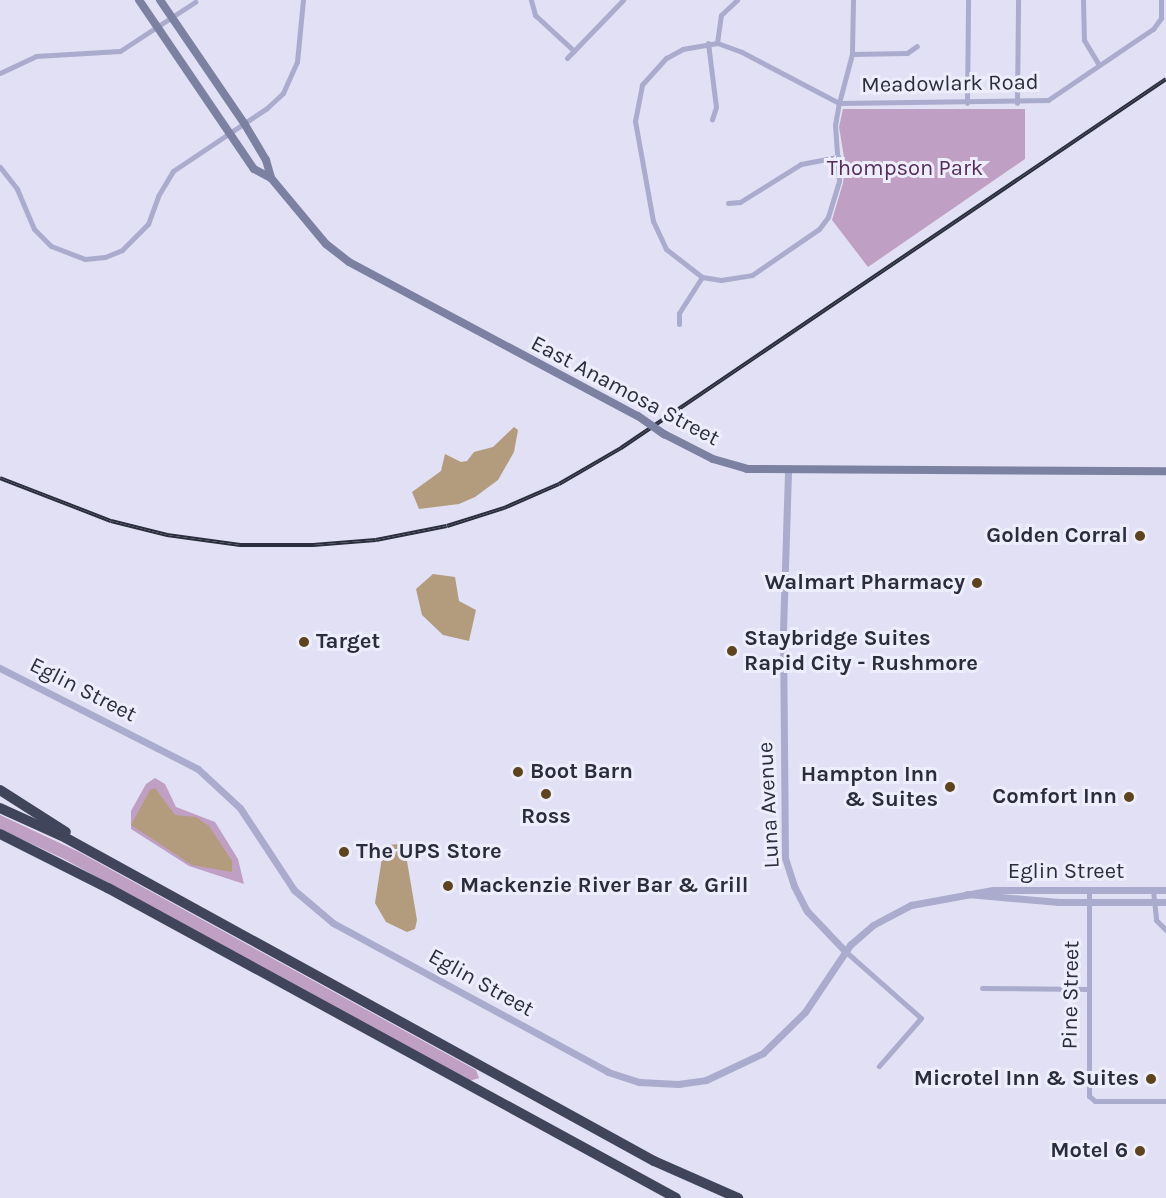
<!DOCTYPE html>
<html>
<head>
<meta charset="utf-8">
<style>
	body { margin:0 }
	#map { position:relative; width:1166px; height:1198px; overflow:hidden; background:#e1e0f4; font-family:Karla,sans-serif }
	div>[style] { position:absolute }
	.green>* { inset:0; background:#bf9fc4 }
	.water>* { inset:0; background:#b39c7d }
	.minor>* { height:5px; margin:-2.5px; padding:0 2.5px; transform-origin:2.5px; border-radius:2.5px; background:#ababcd }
	.tertiary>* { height:7px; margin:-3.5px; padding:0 3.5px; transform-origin:3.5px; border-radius:3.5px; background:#ababcd }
	.secondary>* { height:8px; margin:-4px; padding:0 4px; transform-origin:4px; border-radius:4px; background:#7c80a1 }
	.motorway>* { height:10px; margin:-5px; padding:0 5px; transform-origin:5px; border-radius:5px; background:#41455c }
	.rail>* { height:4px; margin-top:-2px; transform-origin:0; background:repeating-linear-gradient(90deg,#eeedfb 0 4.5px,#2a2d3b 0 9px); box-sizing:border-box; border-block:2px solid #2a2d3b }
	.secondary-bridge>* { height:8px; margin:-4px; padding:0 4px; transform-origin:4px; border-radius:4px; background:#7c80a1 }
	.dots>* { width:16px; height:16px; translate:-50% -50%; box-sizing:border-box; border:3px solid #eeedfb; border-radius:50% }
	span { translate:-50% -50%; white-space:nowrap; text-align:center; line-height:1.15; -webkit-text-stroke:6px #eeedfb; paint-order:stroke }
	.street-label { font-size:22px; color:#2a2d3b }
	.park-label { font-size:22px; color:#552d5a }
	.poi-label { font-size:22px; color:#2a2d3b; font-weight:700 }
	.right { translate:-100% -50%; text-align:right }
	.left { translate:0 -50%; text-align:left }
</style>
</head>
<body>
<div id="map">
	<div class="green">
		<i style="clip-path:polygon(843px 109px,1025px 109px,1025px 159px,868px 267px,832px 220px,843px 183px,845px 163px,839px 127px)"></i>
		<i style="clip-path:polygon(155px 778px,165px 784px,176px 807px,215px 822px,238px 859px,244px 884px,189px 866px,131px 829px,131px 811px,146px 784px)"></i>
		<i style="clip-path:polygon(0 815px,79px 852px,281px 963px,476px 1070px,479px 1078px,469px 1081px,64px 859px,0 829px)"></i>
	</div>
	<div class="water">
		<i style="clip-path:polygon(514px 427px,518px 430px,514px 452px,498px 480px,475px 497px,459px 504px,419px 509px,412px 492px,441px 471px,445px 454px,461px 462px,467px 461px,474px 452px,493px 447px)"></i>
		<i style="clip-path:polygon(433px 574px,455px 577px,459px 601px,476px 610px,469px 641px,443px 635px,422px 615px,416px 589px)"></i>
		<i style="clip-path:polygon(155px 788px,175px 815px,196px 817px,209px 826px,232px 861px,232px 872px,192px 865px,131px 825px,150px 790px)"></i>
		<i style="clip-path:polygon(399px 844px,407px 861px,417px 920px,415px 929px,407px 932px,386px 922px,375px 903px,383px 851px,388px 845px)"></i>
	</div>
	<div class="minor">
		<i style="left:531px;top:0;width:16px;rotate:75deg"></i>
		<i style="left:535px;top:15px;width:53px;rotate:42.7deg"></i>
		<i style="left:853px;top:0;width:54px;rotate:91.1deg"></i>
		<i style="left:852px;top:54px;width:51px;rotate:104.9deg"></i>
		<i style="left:839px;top:103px;width:110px;rotate:-152.3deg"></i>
		<i style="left:742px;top:52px;width:27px;rotate:-160deg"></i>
		<i style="left:717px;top:43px;width:35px;rotate:170deg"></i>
		<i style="left:683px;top:49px;width:19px;rotate:152deg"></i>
		<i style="left:666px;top:58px;width:36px;rotate:132deg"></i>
		<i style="left:642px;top:85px;width:37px;rotate:101deg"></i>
		<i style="left:635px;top:121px;width:102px;rotate:79.8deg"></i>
		<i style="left:653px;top:221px;width:31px;rotate:65deg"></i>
		<i style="left:666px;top:249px;width:46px;rotate:37.9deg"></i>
		<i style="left:702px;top:277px;width:19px;rotate:9deg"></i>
		<i style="left:721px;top:280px;width:31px;rotate:-9deg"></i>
		<i style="left:752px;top:275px;width:81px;rotate:-34.5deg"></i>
		<i style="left:819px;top:229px;width:15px;rotate:-53deg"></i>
		<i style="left:828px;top:217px;width:38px;rotate:-73deg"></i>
		<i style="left:839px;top:181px;width:56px;rotate:-94.1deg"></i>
		<i style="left:835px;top:125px;width:22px;rotate:-80deg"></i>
		<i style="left:839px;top:103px;width:209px;rotate:-0.8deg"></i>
		<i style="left:1048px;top:100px;width:127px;rotate:-34.1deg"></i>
		<i style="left:1153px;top:29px;width:14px;rotate:-54deg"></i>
		<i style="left:1161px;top:18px;width:18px;rotate:-90deg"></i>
		<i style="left:1083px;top:0;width:40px;rotate:88.6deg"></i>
		<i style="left:1084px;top:40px;width:29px;rotate:59deg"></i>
		<i style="left:708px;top:43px;width:64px;rotate:82.9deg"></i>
		<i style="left:716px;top:107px;width:13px;rotate:108deg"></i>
		<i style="left:717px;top:43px;width:28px;rotate:-82deg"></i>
		<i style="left:721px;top:15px;width:22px;rotate:-43deg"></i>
		<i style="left:852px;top:54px;width:55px;rotate:-1deg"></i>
		<i style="left:907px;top:53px;width:12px;rotate:-35deg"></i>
		<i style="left:567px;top:58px;width:81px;rotate:-46deg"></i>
		<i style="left:0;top:73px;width:40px;rotate:-25deg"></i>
		<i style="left:36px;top:56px;width:84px;rotate:-3.4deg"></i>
		<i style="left:120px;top:51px;width:90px;rotate:-33.2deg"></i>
		<i style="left:967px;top:103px;width:103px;rotate:-89.4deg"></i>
		<i style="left:1017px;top:103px;width:103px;rotate:-89.4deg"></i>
		<i style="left:0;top:167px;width:28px;rotate:52deg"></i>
		<i style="left:17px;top:189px;width:43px;rotate:67deg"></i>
		<i style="left:34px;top:229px;width:24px;rotate:45deg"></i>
		<i style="left:51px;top:246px;width:36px;rotate:21deg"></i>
		<i style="left:85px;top:259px;width:20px;rotate:-6deg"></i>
		<i style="left:105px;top:257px;width:18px;rotate:-22deg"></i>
		<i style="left:122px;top:250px;width:37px;rotate:-45deg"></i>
		<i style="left:148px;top:224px;width:30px;rotate:-70deg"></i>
		<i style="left:158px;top:196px;width:29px;rotate:-59deg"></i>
		<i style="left:173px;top:171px;width:113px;rotate:-33.8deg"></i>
		<i style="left:267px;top:108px;width:22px;rotate:-43deg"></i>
		<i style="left:283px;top:93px;width:34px;rotate:-66deg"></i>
		<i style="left:297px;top:62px;width:62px;rotate:-84.5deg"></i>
		<i style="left:728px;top:203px;width:12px;rotate:-5deg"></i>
		<i style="left:740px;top:202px;width:72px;rotate:-31.9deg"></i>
		<i style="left:801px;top:164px;width:38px;rotate:-11deg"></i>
		<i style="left:679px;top:324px;width:11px;rotate:-90deg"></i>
		<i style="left:679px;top:313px;width:43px;rotate:-57.4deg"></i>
		<i style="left:1089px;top:890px;width:206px;rotate:90deg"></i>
		<i style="left:1089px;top:1096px;width:8px;rotate:40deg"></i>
		<i style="left:1095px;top:1101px;width:71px"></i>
		<i style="left:1153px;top:890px;width:30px;rotate:84deg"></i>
		<i style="left:1156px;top:920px;width:14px;rotate:45deg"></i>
		<i style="left:845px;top:951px;width:101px;rotate:41.4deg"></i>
		<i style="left:921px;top:1018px;width:64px;rotate:131.2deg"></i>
		<i style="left:982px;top:988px;width:106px;rotate:0.5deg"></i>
	</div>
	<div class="tertiary">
		<i style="left:788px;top:472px;width:158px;rotate:91.8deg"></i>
		<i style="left:783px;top:630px;width:228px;rotate:89.5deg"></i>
		<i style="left:785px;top:858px;width:29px;rotate:72deg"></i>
		<i style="left:794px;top:886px;width:28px;rotate:63deg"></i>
		<i style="left:807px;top:911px;width:55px;rotate:46.5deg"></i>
		<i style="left:0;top:668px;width:222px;rotate:27deg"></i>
		<i style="left:198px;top:769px;width:57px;rotate:42.9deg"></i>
		<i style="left:240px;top:808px;width:98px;rotate:56.6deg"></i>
		<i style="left:294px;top:890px;width:51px;rotate:40.2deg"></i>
		<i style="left:333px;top:923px;width:313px;rotate:28.4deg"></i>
		<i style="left:608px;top:1072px;width:33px;rotate:18deg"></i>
		<i style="left:639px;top:1082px;width:39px;rotate:3deg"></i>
		<i style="left:678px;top:1084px;width:28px;rotate:-8deg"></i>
		<i style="left:706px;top:1080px;width:63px;rotate:-25.3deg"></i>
		<i style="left:763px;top:1053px;width:59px;rotate:-44.3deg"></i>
		<i style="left:805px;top:1012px;width:81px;rotate:-56.1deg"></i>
		<i style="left:850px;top:945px;width:30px;rotate:-41deg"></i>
		<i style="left:873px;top:925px;width:43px;rotate:-27.8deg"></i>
		<i style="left:911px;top:905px;width:83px;rotate:-10.4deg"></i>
		<i style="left:993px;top:890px;width:173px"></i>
		<i style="left:967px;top:894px;width:92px;rotate:5deg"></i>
		<i style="left:1059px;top:902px;width:107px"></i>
	</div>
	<div class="secondary">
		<i style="left:139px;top:0;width:204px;rotate:55.8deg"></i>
		<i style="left:254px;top:169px;width:19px;rotate:28deg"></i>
		<i style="left:160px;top:0;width:149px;rotate:55.7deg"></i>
		<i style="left:244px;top:123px;width:43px;rotate:59.3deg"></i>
		<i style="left:266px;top:160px;width:19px;rotate:74deg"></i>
		<i style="left:271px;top:178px;width:86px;rotate:50.2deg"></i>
		<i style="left:326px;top:244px;width:29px;rotate:38deg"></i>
		<i style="left:349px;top:262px;width:327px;rotate:28.1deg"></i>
		<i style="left:664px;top:434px;width:55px;rotate:27deg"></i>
		<i style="left:713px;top:459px;width:35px;rotate:16deg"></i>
		<i style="left:747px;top:469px;width:419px;rotate:0.3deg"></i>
	</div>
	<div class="motorway">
		<i style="left:0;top:790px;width:78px;rotate:32.5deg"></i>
		<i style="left:0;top:808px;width:72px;rotate:24.4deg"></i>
		<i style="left:66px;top:838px;width:671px;rotate:28.78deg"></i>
		<i style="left:654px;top:1161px;width:92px;rotate:23.8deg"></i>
		<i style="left:0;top:834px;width:121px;rotate:26.6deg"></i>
		<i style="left:108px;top:888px;width:647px;rotate:28.62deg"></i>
	</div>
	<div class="rail">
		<i style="left:0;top:478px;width:119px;rotate:21.2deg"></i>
		<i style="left:111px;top:521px;width:58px;rotate:14deg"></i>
		<i style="left:167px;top:535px;width:74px;rotate:7.8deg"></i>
		<i style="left:240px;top:545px;width:73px"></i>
		<i style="left:313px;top:545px;width:63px;rotate:-4.5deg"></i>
		<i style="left:376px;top:540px;width:72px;rotate:-11.2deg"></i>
		<i style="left:447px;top:526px;width:60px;rotate:-17.5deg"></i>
		<i style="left:504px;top:508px;width:60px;rotate:-23.6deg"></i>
		<i style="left:559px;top:484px;width:72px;rotate:-30.1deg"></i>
		<i style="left:621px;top:448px;width:658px;rotate:-34.1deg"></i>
	</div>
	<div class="secondary-bridge">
		<i style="left:638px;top:416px;width:32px;rotate:35deg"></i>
	</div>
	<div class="dots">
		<i style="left:1140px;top:536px;background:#5e441e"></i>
		<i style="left:977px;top:583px;background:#5e441e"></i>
		<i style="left:304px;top:642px;background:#5e441e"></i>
		<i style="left:732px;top:651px;background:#5e441e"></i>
		<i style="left:518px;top:772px;background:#5e441e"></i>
		<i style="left:950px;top:787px;background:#5e441e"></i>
		<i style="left:546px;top:794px;background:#5e441e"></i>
		<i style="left:1129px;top:797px;background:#5e441e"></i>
		<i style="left:344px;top:852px;background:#5e441e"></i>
		<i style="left:448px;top:886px;background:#5e441e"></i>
		<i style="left:1151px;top:1079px;background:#5e441e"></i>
		<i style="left:1140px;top:1151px;background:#5e441e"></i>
	</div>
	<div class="street-label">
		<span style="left:950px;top:84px;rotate:-1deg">Meadowlark Road</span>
		<span style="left:625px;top:391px;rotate:28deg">East Anamosa Street</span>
		<span style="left:83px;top:690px;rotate:27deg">Eglin Street</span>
		<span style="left:769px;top:805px;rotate:-93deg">Luna Avenue</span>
		<span style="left:1066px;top:872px">Eglin Street</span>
		<span style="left:481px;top:983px;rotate:29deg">Eglin Street</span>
		<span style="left:1071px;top:995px;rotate:-89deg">Pine Street</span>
	</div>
	<div class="park-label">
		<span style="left:905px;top:169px">Thompson Park</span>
	</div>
	<div class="poi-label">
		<span class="right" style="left:1128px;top:536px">Golden Corral</span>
		<span class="right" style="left:965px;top:583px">Walmart Pharmacy</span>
		<span class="left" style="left:744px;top:651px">Staybridge Suites<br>Rapid City - Rushmore</span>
		<span class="left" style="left:316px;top:642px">Target</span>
		<span class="left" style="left:530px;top:772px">Boot Barn</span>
		<span class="right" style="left:938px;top:787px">Hampton Inn<br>&amp; Suites</span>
		<span class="right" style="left:1117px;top:797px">Comfort Inn</span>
		<span style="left:546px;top:817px">Ross</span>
		<span class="left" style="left:356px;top:852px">The UPS Store</span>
		<span class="left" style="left:460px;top:886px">Mackenzie River Bar &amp; Grill</span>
		<span class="right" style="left:1139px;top:1079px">Microtel Inn &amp; Suites</span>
		<span class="right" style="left:1128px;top:1151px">Motel 6</span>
	</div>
</div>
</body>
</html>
